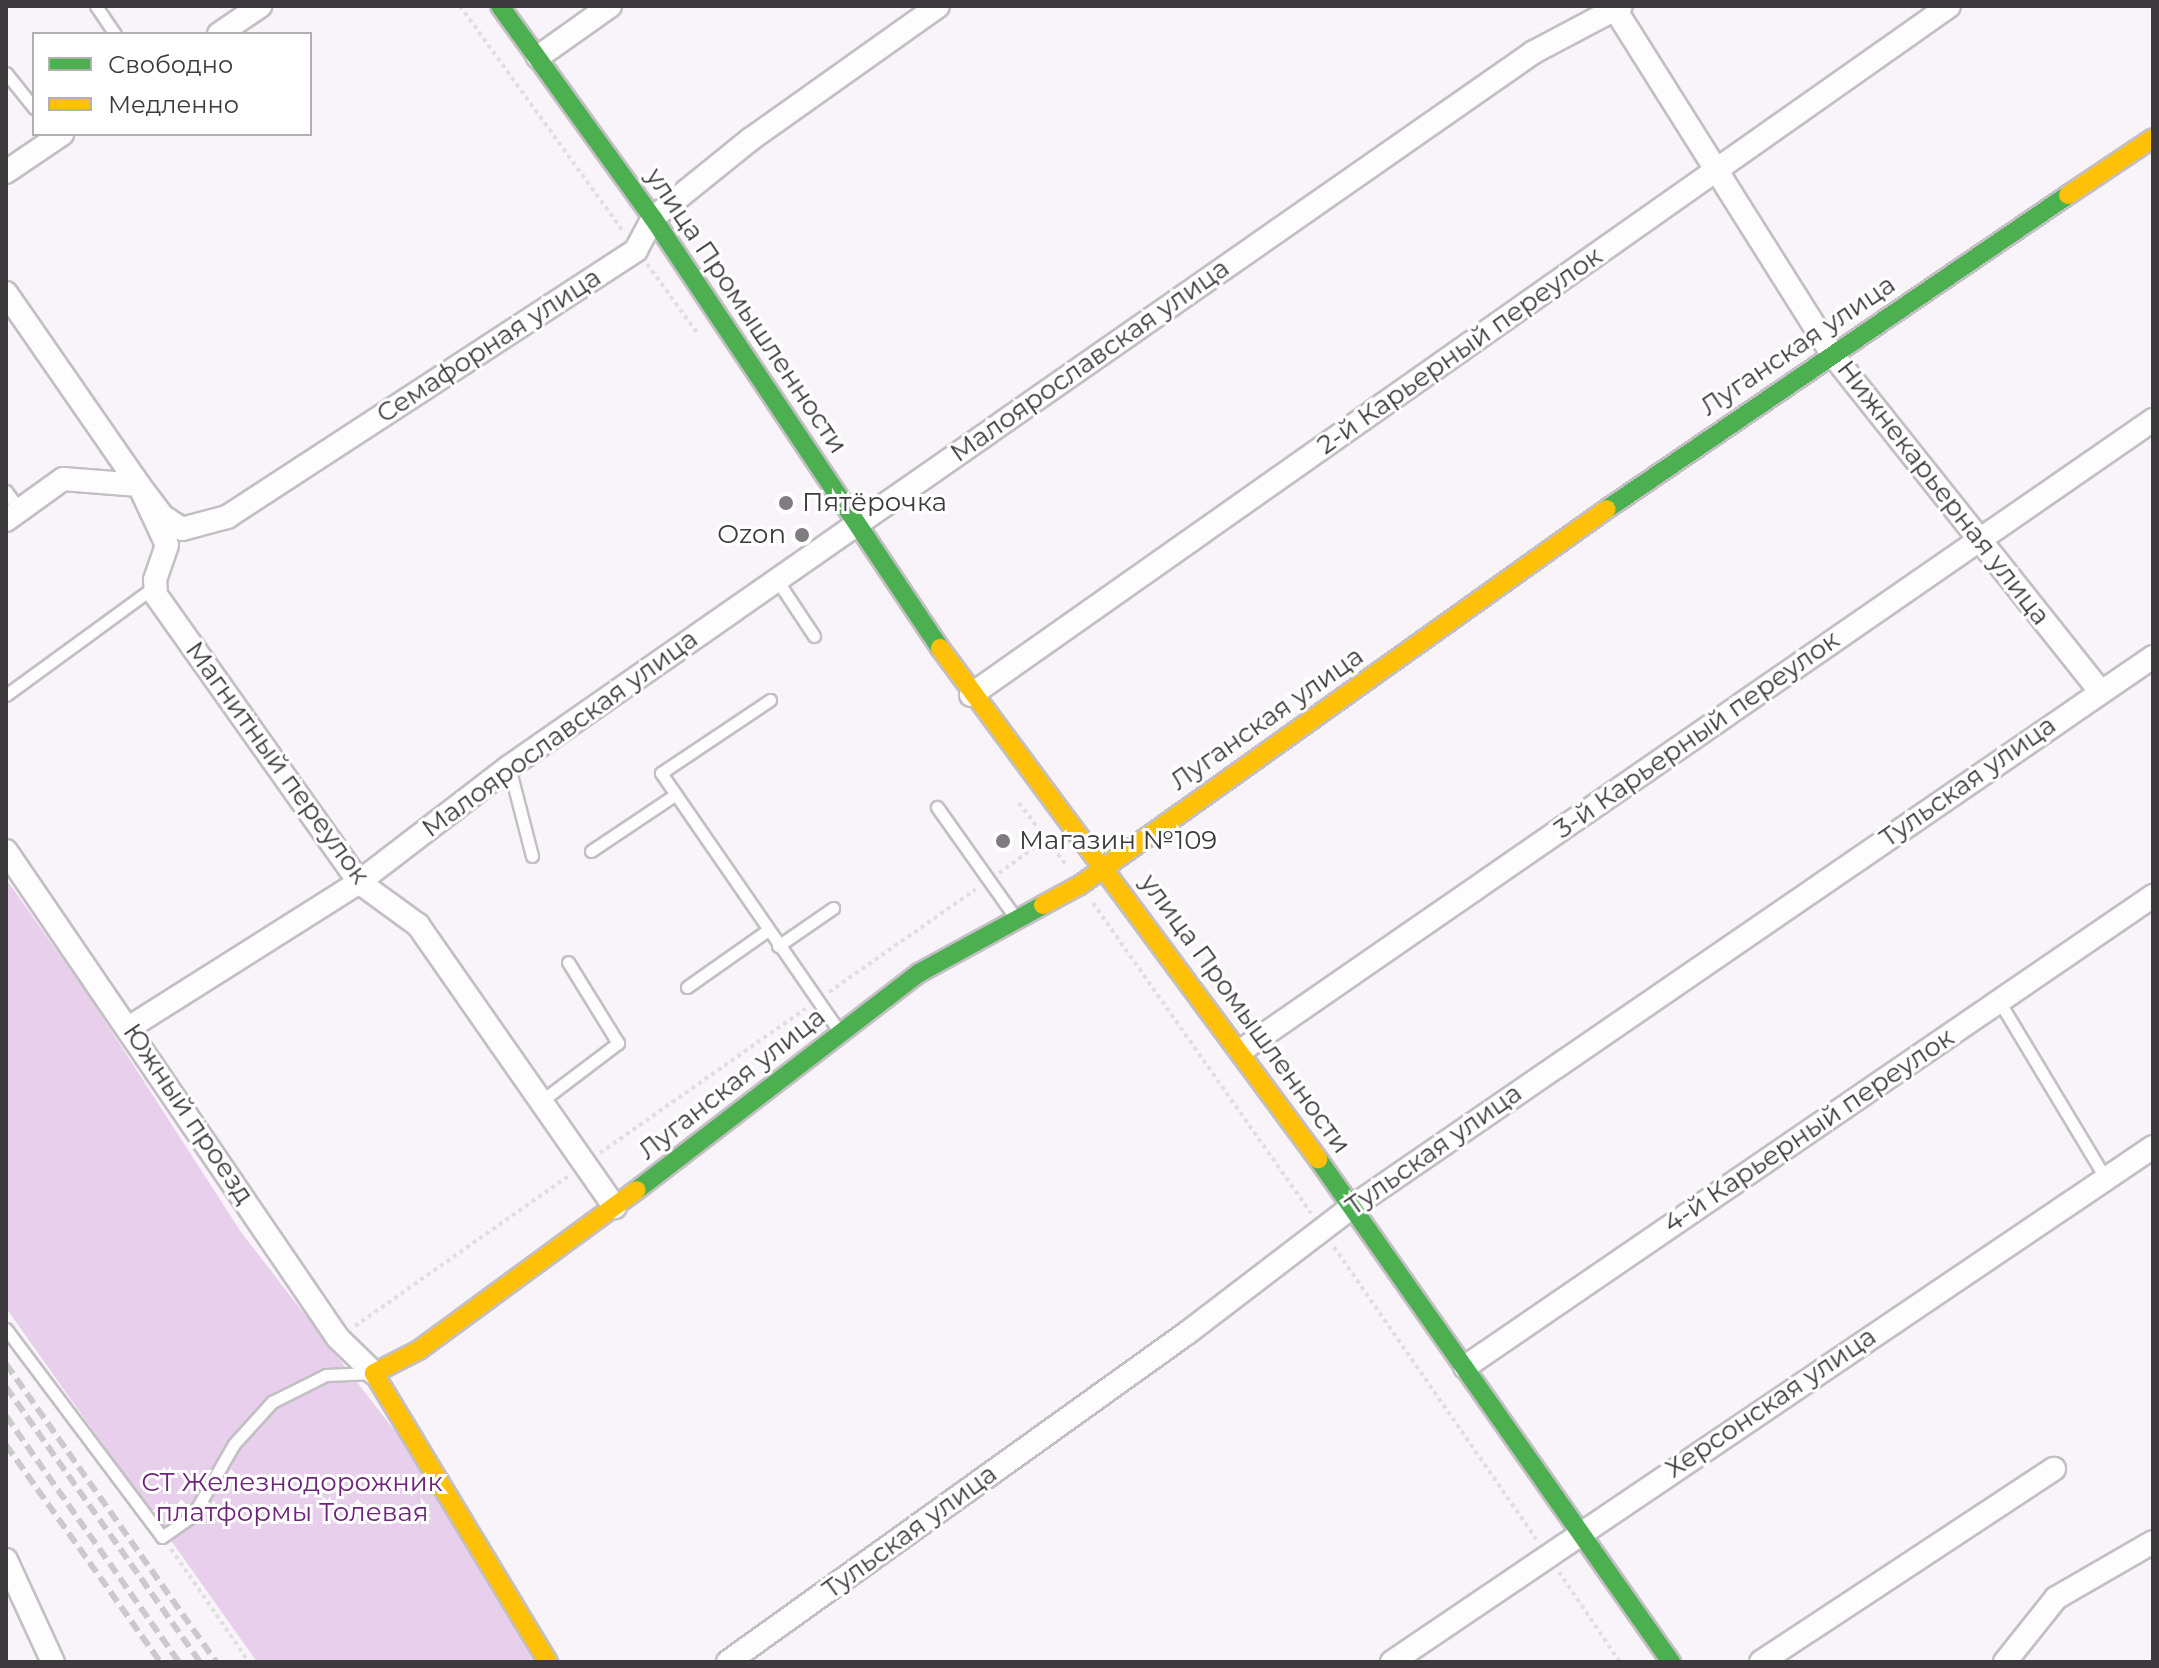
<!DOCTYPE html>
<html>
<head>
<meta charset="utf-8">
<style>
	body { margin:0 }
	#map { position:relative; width:2159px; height:1668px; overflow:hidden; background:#f9f4fa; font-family:Montserrat,sans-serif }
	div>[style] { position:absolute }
	.green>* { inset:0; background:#e8d0ed }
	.path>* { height:4px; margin-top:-2px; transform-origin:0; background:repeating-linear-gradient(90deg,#e0dfe0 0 4px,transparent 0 8px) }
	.roads { filter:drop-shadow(2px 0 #c3bfc4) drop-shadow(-2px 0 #c3bfc4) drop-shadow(0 2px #c3bfc4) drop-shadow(0 -2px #c3bfc4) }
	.lane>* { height:11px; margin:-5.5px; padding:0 5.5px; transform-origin:5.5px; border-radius:5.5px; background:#fefdfe }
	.street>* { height:22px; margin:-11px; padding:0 11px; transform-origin:11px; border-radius:11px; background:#fefdfe }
	.fast>* { height:18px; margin:-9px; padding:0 9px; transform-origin:9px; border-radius:9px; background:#4caf50 }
	.slow>* { height:18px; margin:-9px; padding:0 9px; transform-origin:9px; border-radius:9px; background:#ffc107 }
	.rail>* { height:6px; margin-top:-3px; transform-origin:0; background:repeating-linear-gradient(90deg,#cbcacb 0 12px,transparent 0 18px) }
	.dots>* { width:22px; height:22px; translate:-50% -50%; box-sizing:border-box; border:4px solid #fff; border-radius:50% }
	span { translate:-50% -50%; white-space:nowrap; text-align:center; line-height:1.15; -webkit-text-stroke:6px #fff; paint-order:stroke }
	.street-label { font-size:26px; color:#3d3a3e }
	.poi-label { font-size:26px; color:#3d3a3e }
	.left { translate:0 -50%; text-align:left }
	.right { translate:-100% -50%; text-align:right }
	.park-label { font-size:26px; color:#6d247a }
	.frame { position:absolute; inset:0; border:8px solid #3d3a3e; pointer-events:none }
	.legend { position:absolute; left:32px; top:32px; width:280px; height:104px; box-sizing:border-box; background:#fff; border:2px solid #b1b0b2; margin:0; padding:10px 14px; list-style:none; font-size:24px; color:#3d3a3e }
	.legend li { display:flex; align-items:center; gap:16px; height:40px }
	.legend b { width:40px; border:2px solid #b1b0b2 }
</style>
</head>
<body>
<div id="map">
	<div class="green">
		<i style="clip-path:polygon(6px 879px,87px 993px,241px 1232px,398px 1435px,534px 1662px,257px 1662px,6px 1308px)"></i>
	</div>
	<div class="path">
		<i style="left:460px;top:6px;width:278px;rotate:54.1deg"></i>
		<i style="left:647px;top:264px;width:87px;rotate:53.9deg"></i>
		<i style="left:1019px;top:803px;width:79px;rotate:52.7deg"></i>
		<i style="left:999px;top:873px;width:58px;rotate:-35.9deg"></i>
		<i style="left:1093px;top:903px;width:379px;rotate:54.9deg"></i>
		<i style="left:829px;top:992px;width:179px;rotate:-35deg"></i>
		<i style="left:600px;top:1153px;width:251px;rotate:-35.1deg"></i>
		<i style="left:1334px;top:1247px;width:355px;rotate:55.3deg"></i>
		<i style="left:355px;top:1326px;width:263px;rotate:-35.1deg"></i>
		<i style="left:171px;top:1549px;width:137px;rotate:55.4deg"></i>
		<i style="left:1559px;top:1572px;width:109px;rotate:55.9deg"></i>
	</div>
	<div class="roads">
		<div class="lane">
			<i style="left:96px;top:6px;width:34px;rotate:56deg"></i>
			<i style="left:6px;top:73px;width:45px;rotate:51.3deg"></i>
			<i style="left:6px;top:491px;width:24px;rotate:54deg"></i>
			<i style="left:777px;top:580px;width:67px;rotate:56.5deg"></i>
			<i style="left:6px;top:695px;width:183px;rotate:-36.1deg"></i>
			<i style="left:770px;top:700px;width:131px;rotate:146.2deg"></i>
			<i style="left:661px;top:773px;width:313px;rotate:55.4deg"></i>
			<i style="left:509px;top:767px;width:92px;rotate:75.5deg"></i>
			<i style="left:937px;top:807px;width:135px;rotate:54.7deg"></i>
			<i style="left:591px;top:851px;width:102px;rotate:-33.8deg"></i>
			<i style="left:778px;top:946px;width:67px;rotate:-34.6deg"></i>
			<i style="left:687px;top:987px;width:99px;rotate:-35.1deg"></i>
			<i style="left:1999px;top:1001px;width:208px;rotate:59deg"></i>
			<i style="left:544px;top:1099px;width:93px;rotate:-37.1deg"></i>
			<i style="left:618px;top:1043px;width:95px;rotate:-121.7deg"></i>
			<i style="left:6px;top:1329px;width:260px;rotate:53.1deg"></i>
			<i style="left:162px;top:1537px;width:38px;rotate:-35deg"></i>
			<i style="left:193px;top:1515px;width:82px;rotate:-60deg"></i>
			<i style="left:234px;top:1444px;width:57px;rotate:-47.9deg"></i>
			<i style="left:272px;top:1402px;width:60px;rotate:-26.6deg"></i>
			<i style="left:326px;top:1375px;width:47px;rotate:-2.4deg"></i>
		</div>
		<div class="street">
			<i style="left:1613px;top:6px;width:411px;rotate:57.8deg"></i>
			<i style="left:1832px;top:354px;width:431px;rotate:51.5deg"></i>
			<i style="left:219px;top:34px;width:50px;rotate:-34.3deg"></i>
			<i style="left:538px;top:57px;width:88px;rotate:-35.3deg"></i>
			<i style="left:6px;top:172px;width:68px;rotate:-34.2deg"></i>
			<i style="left:6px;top:293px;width:234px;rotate:55.3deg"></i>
			<i style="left:139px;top:485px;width:66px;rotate:65deg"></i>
			<i style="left:167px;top:545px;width:37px;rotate:109deg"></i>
			<i style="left:155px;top:580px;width:15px;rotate:86deg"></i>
			<i style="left:156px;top:595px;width:352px;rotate:54.7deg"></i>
			<i style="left:359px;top:882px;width:73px;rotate:36.1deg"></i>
			<i style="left:418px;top:925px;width:344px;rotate:55.1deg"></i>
			<i style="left:6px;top:520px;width:70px;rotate:-35.7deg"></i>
			<i style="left:63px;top:479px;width:76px;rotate:4.5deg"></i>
			<i style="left:139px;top:485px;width:39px;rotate:53deg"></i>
			<i style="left:162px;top:516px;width:24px;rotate:33deg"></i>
			<i style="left:182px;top:529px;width:47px;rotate:-14.9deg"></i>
			<i style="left:227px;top:517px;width:488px;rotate:-33.1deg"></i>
			<i style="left:636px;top:250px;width:36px;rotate:-62deg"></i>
			<i style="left:653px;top:218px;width:126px;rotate:-38.9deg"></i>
			<i style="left:751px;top:139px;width:229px;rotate:-35.4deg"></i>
			<i style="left:971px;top:695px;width:1196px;rotate:-35.16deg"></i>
			<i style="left:6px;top:851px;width:589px;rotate:55.72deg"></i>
			<i style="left:338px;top:1338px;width:50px;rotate:44.2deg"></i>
			<i style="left:130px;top:1027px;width:271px;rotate:-32.3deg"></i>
			<i style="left:359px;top:882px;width:189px;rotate:-37.5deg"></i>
			<i style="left:509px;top:767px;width:1250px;rotate:-34.9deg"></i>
			<i style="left:1534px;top:52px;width:98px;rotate:-27.9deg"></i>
			<i style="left:1242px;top:1050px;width:1108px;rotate:-34.67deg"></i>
			<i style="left:1465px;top:1367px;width:834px;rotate:-34.4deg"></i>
			<i style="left:6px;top:1560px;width:112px;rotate:65.3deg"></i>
			<i style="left:728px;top:1662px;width:565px;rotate:-35.63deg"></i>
			<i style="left:1187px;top:1333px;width:208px;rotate:-37.4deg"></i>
			<i style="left:1352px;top:1207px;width:972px;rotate:-34.48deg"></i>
			<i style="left:1392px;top:1662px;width:919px;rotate:-34.09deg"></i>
			<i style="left:1761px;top:1662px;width:351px;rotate:-33.4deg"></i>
			<i style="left:2005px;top:1662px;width:82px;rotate:-51.4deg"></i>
			<i style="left:2056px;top:1598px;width:112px;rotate:-30deg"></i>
		</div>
		<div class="fast">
			<i style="left:500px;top:6px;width:261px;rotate:54.2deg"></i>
			<i style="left:653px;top:218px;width:517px;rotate:56.28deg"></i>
			<i style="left:1607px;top:509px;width:558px;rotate:-34.26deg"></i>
			<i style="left:1318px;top:1159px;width:615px;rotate:54.94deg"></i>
			<i style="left:637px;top:1190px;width:356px;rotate:-37.6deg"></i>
			<i style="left:919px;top:973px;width:141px;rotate:-28.7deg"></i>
		</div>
		<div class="slow">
			<i style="left:2068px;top:195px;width:102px;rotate:-33.8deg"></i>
			<i style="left:940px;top:648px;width:636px;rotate:53.51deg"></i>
			<i style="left:1043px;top:905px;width:42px;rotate:-28.4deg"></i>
			<i style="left:1080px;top:885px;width:647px;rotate:-35.51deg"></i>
			<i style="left:548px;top:1662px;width:337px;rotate:-121.1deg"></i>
			<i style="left:374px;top:1373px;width:51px;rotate:-27.1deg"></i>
			<i style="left:419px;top:1350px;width:270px;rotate:-36.3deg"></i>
		</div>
	</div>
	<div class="rail">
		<i style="left:6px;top:1364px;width:365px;rotate:54.8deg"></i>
		<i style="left:6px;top:1387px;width:337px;rotate:54.8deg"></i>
		<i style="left:6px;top:1416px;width:301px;rotate:54.9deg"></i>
		<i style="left:6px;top:1445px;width:266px;rotate:54.6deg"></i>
	</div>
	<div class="dots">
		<i style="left:786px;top:503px;background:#7f7b80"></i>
		<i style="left:802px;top:535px;background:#7f7b80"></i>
		<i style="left:1003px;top:841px;background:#7f7b80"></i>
	</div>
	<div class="street-label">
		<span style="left:746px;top:311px;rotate:56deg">улица Промышленности</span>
		<span style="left:489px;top:346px;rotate:-33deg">Семафорная улица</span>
		<span style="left:1798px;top:346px;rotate:-34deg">Луганская улица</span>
		<span style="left:1460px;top:351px;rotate:-35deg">2-й Карьерный переулок</span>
		<span style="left:1090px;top:361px;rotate:-35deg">Малоярославская улица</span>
		<span style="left:1943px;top:493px;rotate:52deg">Нижнекарьерная улица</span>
		<span style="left:1267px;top:719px;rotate:-35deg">Луганская улица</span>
		<span style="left:560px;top:734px;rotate:-36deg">Малоярославская улица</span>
		<span style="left:1697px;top:735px;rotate:-35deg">3-й Карьерный переулок</span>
		<span style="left:277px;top:763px;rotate:54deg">Магнитный переулок</span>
		<span style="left:1968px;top:782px;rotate:-35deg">Тульская улица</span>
		<span style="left:1245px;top:1014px;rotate:54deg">улица Промышленности</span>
		<span style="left:732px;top:1084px;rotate:-38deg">Луганская улица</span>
		<span style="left:188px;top:1114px;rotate:56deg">Южный проезд</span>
		<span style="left:1809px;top:1131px;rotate:-34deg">4-й Карьерный переулок</span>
		<span style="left:1434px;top:1150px;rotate:-35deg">Тульская улица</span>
		<span style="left:1771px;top:1403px;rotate:-34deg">Херсонская улица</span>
		<span style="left:910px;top:1532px;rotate:-36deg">Тульская улица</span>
	</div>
	<div class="poi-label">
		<span class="left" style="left:802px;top:503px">Пятёрочка</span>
		<span class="right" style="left:786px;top:535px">Ozon</span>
		<span class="left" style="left:1019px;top:841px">Магазин №109</span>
	</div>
	<div class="park-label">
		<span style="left:292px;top:1498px">СТ Железнодорожник<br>платформы Толевая</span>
	</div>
	<div class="frame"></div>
	<ul class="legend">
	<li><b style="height:10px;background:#4caf50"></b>Свободно</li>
	<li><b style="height:10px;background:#ffc107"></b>Медленно</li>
	</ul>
</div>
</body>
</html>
